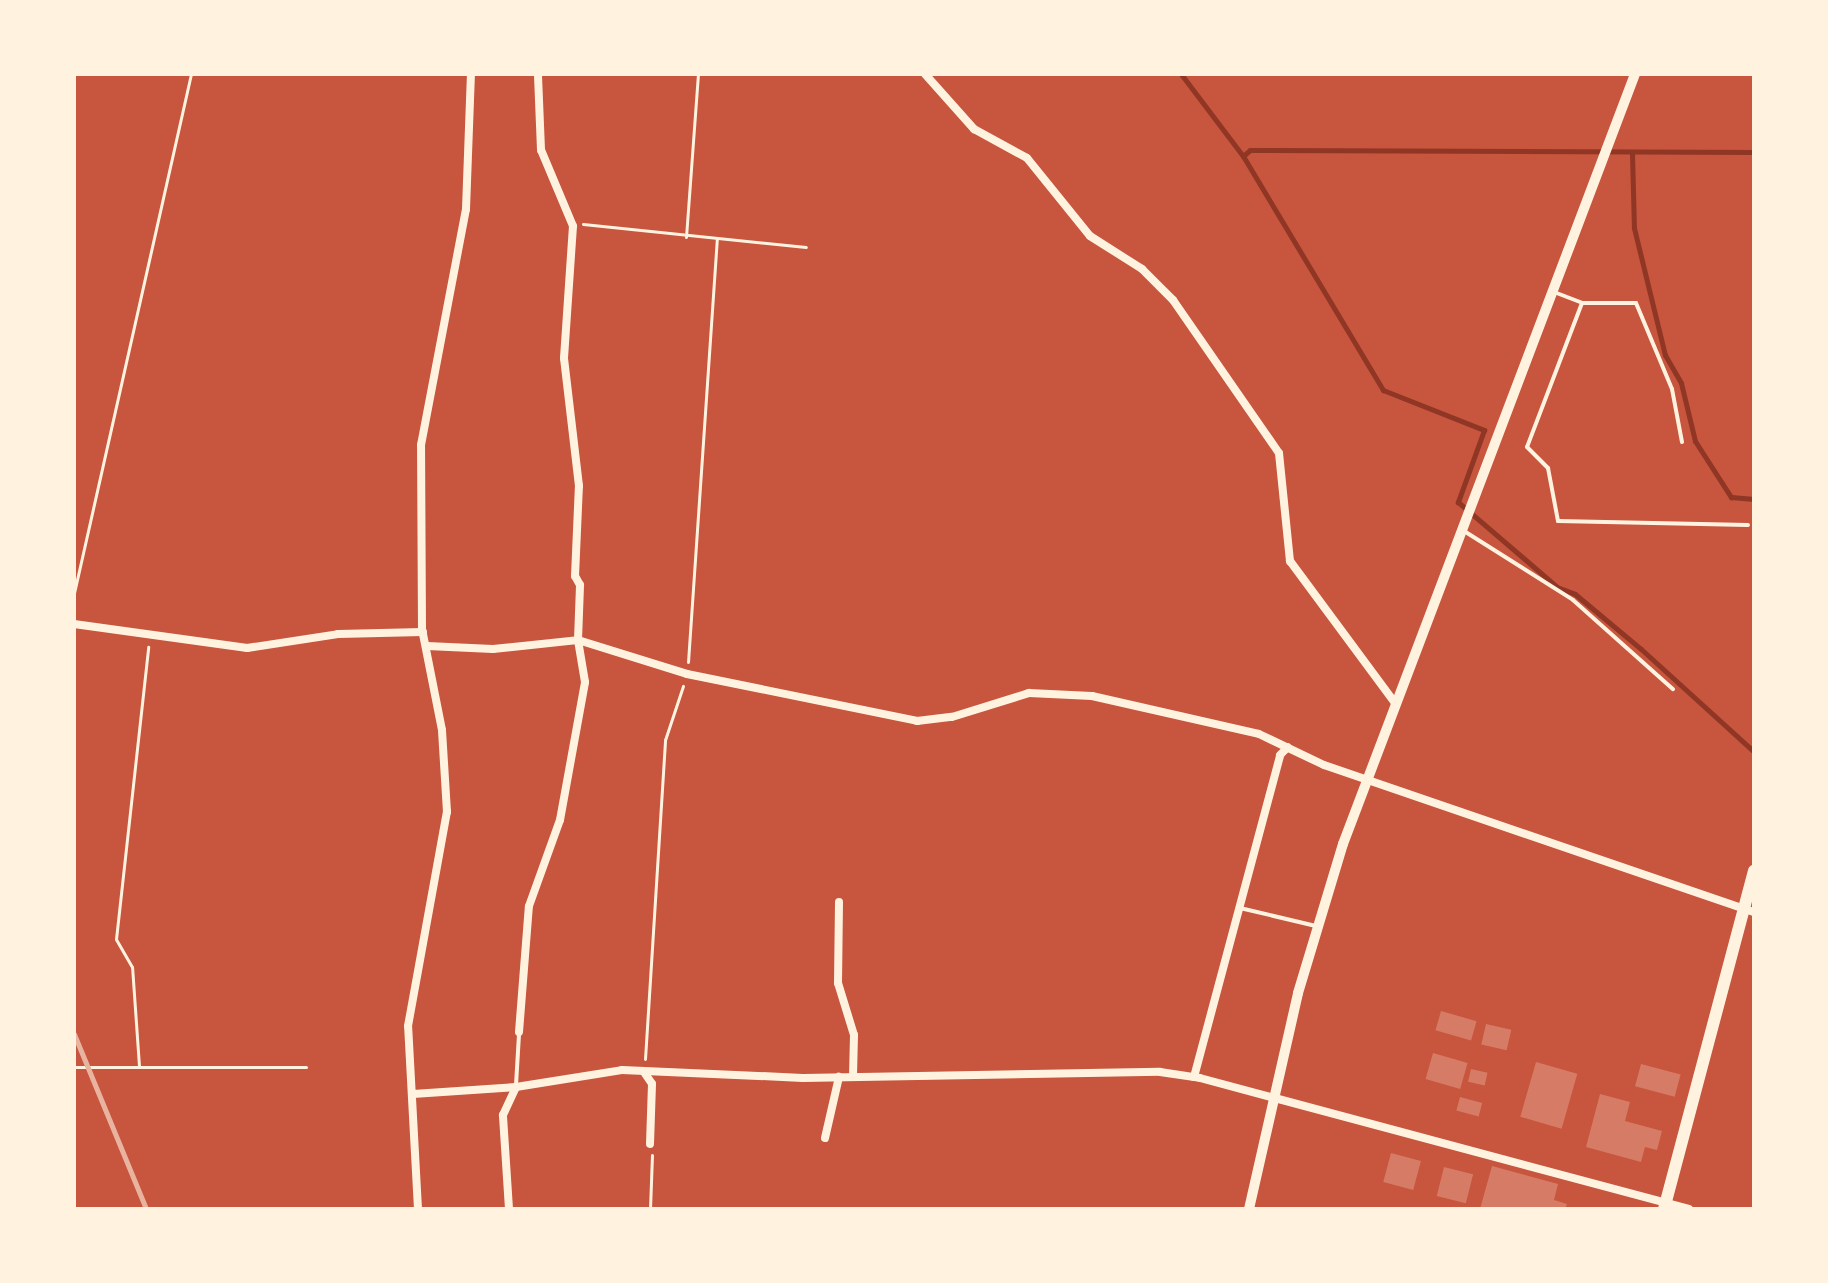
<!DOCTYPE html>
<html>
<head>
<meta charset="utf-8">
<style>
	body { margin:0 }
	#map { position:relative; width:1828px; height:1283px; overflow:hidden; background:#c8553d; font-family:"Archivo Narrow",sans-serif }
	div>[style] { position:absolute }
	.stream>* { height:5px; margin:-2.5px; padding:0 2.5px; transform-origin:2.5px; border-radius:2.5px; background:#8f3625 }
	.building>* { inset:0; background:#d67c66; transform-origin:0 0 }
	.path>* { height:3px; margin:-1.5px; padding:0 1.5px; transform-origin:1.5px; border-radius:1.5px; background:#fff3e0 }
	.service>* { height:4px; margin:-2px; padding:0 2px; transform-origin:2px; border-radius:2px; background:#fff3e0 }
	.minor>* { height:8px; margin:-4px; padding:0 4px; transform-origin:4px; border-radius:4px; background:#fff3e0 }
	.tertiary>* { height:10px; margin:-5px; padding:0 5px; transform-origin:5px; border-radius:5px; background:#fff3e0 }
	.trunk>* { height:12px; margin:-6px; padding:0 6px; transform-origin:6px; border-radius:6px; background:#fff3e0 }
	.rail>* { height:5px; margin:-2.5px; padding:0 2.5px; transform-origin:2.5px; border-radius:2.5px; background:#e9b49f }
	span { translate:-50% -50%; white-space:nowrap; text-align:center; line-height:1.15; -webkit-text-stroke:6px #fff3e0; paint-order:stroke }
	.frame { position:absolute; inset:0; border:76px solid #fff3e0; pointer-events:none }
</style>
</head>
<body>
<div id="map">
	<div class="stream">
		<i style="left:1181px;top:74px;width:103px;rotate:52.9deg"></i>
		<i style="left:1243px;top:156px;width:273px;rotate:59.1deg"></i>
		<i style="left:1383px;top:390px;width:109px;rotate:21.6deg"></i>
		<i style="left:1484px;top:430px;width:77px;rotate:109.9deg"></i>
		<i style="left:1458px;top:502px;width:130px;rotate:40.6deg"></i>
		<i style="left:1557px;top:587px;width:19px;rotate:21deg"></i>
		<i style="left:1575px;top:594px;width:86px;rotate:39.8deg"></i>
		<i style="left:1641px;top:649px;width:153px;rotate:42.3deg"></i>
		<i style="left:1632px;top:153px;width:75px;rotate:88.5deg"></i>
		<i style="left:1634px;top:228px;width:131px;rotate:76.3deg"></i>
		<i style="left:1665px;top:355px;width:32px;rotate:60deg"></i>
		<i style="left:1681px;top:383px;width:60px;rotate:76.4deg"></i>
		<i style="left:1695px;top:441px;width:67px;rotate:57.3deg"></i>
		<i style="left:1731px;top:497px;width:23px;rotate:5deg"></i>
		<i style="left:1243px;top:156px;width:9px;rotate:-41deg"></i>
		<i style="left:1250px;top:150px;width:504px;rotate:0.23deg"></i>
	</div>
	<div class="building">
		<i style="left:1441px;top:1011px;width:37px;height:20px;rotate:16deg"></i>
		<i style="left:1486px;top:1024px;width:26px;height:21px;rotate:13deg"></i>
		<i style="left:1433px;top:1053px;width:36px;height:27px;rotate:16deg"></i>
		<i style="left:1536px;top:1062px;width:43px;height:57px;rotate:16deg"></i>
		<i style="left:1641px;top:1064px;width:41px;height:23px;rotate:15deg"></i>
		<i style="left:1471px;top:1069px;width:17px;height:13px;rotate:13deg"></i>
		<i style="clip-path:polygon(1600px 1094px,1630px 1102px,1625px 1121px,1662px 1131px,1657px 1150px,1645px 1147px,1641px 1162px,1586px 1147px)"></i>
		<i style="left:1460px;top:1097px;width:23px;height:14px;rotate:15deg"></i>
		<i style="left:1391px;top:1153px;width:31px;height:30px;rotate:15deg"></i>
		<i style="clip-path:polygon(1492px 1166px,1558px 1184px,1554px 1200px,1567px 1204px,1565px 1209px,1480px 1209px)"></i>
		<i style="left:1444px;top:1167px;width:30px;height:30px;rotate:14deg"></i>
	</div>
	<div class="path">
		<i style="left:583px;top:224px;width:224px;rotate:5.9deg"></i>
		<i style="left:686px;top:237px;width:163px;rotate:-85.8deg"></i>
		<i style="left:74px;top:593px;width:532px;rotate:-77.3deg"></i>
		<i style="left:688px;top:662px;width:424px;rotate:-86.1deg"></i>
		<i style="left:645px;top:1059px;width:320px;rotate:-86.4deg"></i>
		<i style="left:665px;top:740px;width:57px;rotate:-71.6deg"></i>
		<i style="left:139px;top:1066px;width:99px;rotate:-94deg"></i>
		<i style="left:132px;top:967px;width:32px;rotate:-120deg"></i>
		<i style="left:116px;top:939px;width:294px;rotate:-83.7deg"></i>
		<i style="left:74px;top:1067px;width:232px"></i>
		<i style="left:650px;top:1209px;width:54px;rotate:-87.9deg"></i>
	</div>
	<div class="service">
		<i style="left:1554px;top:292px;width:30px;rotate:21deg"></i>
		<i style="left:1582px;top:303px;width:54px"></i>
		<i style="left:1636px;top:303px;width:93px;rotate:67.3deg"></i>
		<i style="left:1672px;top:389px;width:54px;rotate:79.3deg"></i>
		<i style="left:1582px;top:303px;width:154px;rotate:110.9deg"></i>
		<i style="left:1527px;top:447px;width:30px;rotate:45deg"></i>
		<i style="left:1548px;top:468px;width:54px;rotate:79.3deg"></i>
		<i style="left:1558px;top:521px;width:190px;rotate:1.2deg"></i>
		<i style="left:1464px;top:531px;width:129px;rotate:32.3deg"></i>
		<i style="left:1573px;top:600px;width:134px;rotate:41.7deg"></i>
		<i style="left:1240px;top:908px;width:78px;rotate:13.3deg"></i>
		<i style="left:516px;top:1085px;width:51px;rotate:-86.6deg"></i>
	</div>
	<div class="minor">
		<i style="left:925px;top:74px;width:74px;rotate:48.3deg"></i>
		<i style="left:974px;top:129px;width:60px;rotate:28.7deg"></i>
		<i style="left:1027px;top:158px;width:100px;rotate:51.1deg"></i>
		<i style="left:1090px;top:236px;width:62px;rotate:32.4deg"></i>
		<i style="left:1142px;top:269px;width:44px;rotate:45deg"></i>
		<i style="left:1173px;top:300px;width:186px;rotate:55.3deg"></i>
		<i style="left:1279px;top:453px;width:109px;rotate:84.2deg"></i>
		<i style="left:1290px;top:561px;width:178px;rotate:53.5deg"></i>
		<i style="left:74px;top:624px;width:175px;rotate:7.9deg"></i>
		<i style="left:247px;top:648px;width:92px;rotate:-8.7deg"></i>
		<i style="left:338px;top:634px;width:85px;rotate:-1.3deg"></i>
		<i style="left:427px;top:646px;width:66px;rotate:2.6deg"></i>
		<i style="left:493px;top:649px;width:85px;rotate:-6deg"></i>
		<i style="left:578px;top:640px;width:114px;rotate:17.3deg"></i>
		<i style="left:687px;top:674px;width:235px;rotate:11.5deg"></i>
		<i style="left:917px;top:721px;width:35px;rotate:-7deg"></i>
		<i style="left:952px;top:717px;width:81px;rotate:-17.3deg"></i>
		<i style="left:1029px;top:693px;width:63px;rotate:2.7deg"></i>
		<i style="left:1092px;top:696px;width:171px;rotate:12.8deg"></i>
		<i style="left:1259px;top:734px;width:72px;rotate:25.5deg"></i>
		<i style="left:1324px;top:765px;width:454px;rotate:18.9deg"></i>
		<i style="left:839px;top:902px;width:81px;rotate:90.7deg"></i>
		<i style="left:838px;top:983px;width:54px;rotate:72.9deg"></i>
		<i style="left:854px;top:1035px;width:42px;rotate:91.4deg"></i>
		<i style="left:519px;top:1032px;width:126px;rotate:-85.5deg"></i>
		<i style="left:529px;top:906px;width:91px;rotate:-70.2deg"></i>
		<i style="left:560px;top:820px;width:140px;rotate:-79.7deg"></i>
		<i style="left:585px;top:682px;width:43px;rotate:-99.5deg"></i>
		<i style="left:578px;top:640px;width:55px;rotate:-87.9deg"></i>
		<i style="left:580px;top:585px;width:10px;rotate:-119deg"></i>
		<i style="left:575px;top:576px;width:90px;rotate:-87.5deg"></i>
		<i style="left:579px;top:486px;width:129px;rotate:-96.7deg"></i>
		<i style="left:564px;top:358px;width:132px;rotate:-86.1deg"></i>
		<i style="left:573px;top:226px;width:82px;rotate:-112.8deg"></i>
		<i style="left:541px;top:150px;width:76px;rotate:-92.3deg"></i>
		<i style="left:644px;top:1072px;width:14px;rotate:56deg"></i>
		<i style="left:652px;top:1084px;width:60px;rotate:91.9deg"></i>
		<i style="left:1194px;top:1077px;width:333px;rotate:-75deg"></i>
		<i style="left:1280px;top:755px;width:11px;rotate:-45deg"></i>
		<i style="left:413px;top:1094px;width:103px;rotate:-3.9deg"></i>
		<i style="left:516px;top:1087px;width:107px;rotate:-9.1deg"></i>
		<i style="left:622px;top:1070px;width:181px;rotate:2.5deg"></i>
		<i style="left:803px;top:1078px;width:357px;rotate:-1deg"></i>
		<i style="left:1160px;top:1072px;width:40px;rotate:8.5deg"></i>
		<i style="left:1200px;top:1078px;width:506px;rotate:15deg"></i>
		<i style="left:825px;top:1138px;width:63px;rotate:-77.1deg"></i>
		<i style="left:418px;top:1209px;width:183px;rotate:-93.1deg"></i>
		<i style="left:408px;top:1026px;width:218px;rotate:-79.7deg"></i>
		<i style="left:447px;top:812px;width:82px;rotate:-93.5deg"></i>
		<i style="left:442px;top:730px;width:103px;rotate:-101.2deg"></i>
		<i style="left:422px;top:629px;width:184px;rotate:-90.3deg"></i>
		<i style="left:421px;top:445px;width:240px;rotate:-79.2deg"></i>
		<i style="left:466px;top:209px;width:135px;rotate:-87.9deg"></i>
		<i style="left:509px;top:1209px;width:94px;rotate:-93.7deg"></i>
		<i style="left:503px;top:1115px;width:31px;rotate:-65deg"></i>
	</div>
	<div class="tertiary">
		<i style="left:1249px;top:1209px;width:221px;rotate:-77.2deg"></i>
		<i style="left:1298px;top:993px;width:156px;rotate:-73.2deg"></i>
		<i style="left:1343px;top:844px;width:824px;rotate:-69.23deg"></i>
	</div>
	<div class="trunk">
		<i style="left:1664px;top:1209px;width:350px;rotate:-75.1deg"></i>
	</div>
	<div class="rail">
		<i style="left:74px;top:1034px;width:189px;rotate:67.6deg"></i>
	</div>
	<div class="frame"></div>
</div>
</body>
</html>
